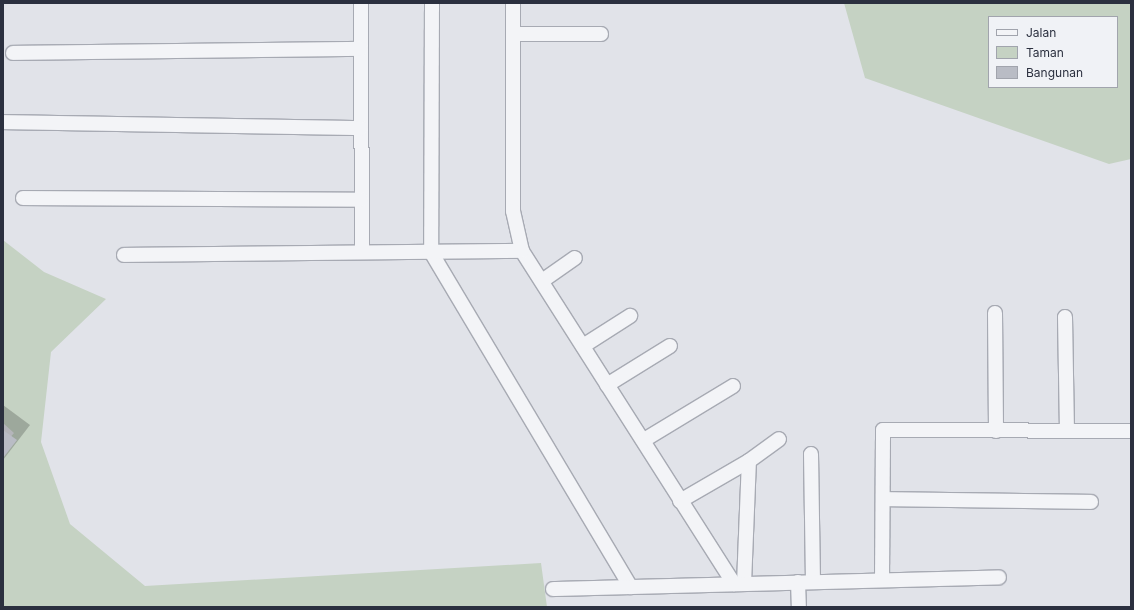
<!DOCTYPE html>
<html>
<head>
<meta charset="utf-8">
<style>
	body { margin:0 }
	#map { position:relative; width:1134px; height:610px; overflow:hidden; background:#e1e3e9; font-family:Inter,sans-serif }
	div>[style] { position:absolute }
	.green>* { inset:0; background:#c5d2c3 }
	.shadow>* { inset:0; background:#0003 }
	.building>* { inset:0; background:#b9bcc5 }
	.roads { filter:drop-shadow(1px 0 #a7aab3) drop-shadow(-1px 0 #a7aab3) drop-shadow(0 1px #a7aab3) drop-shadow(0 -1px #a7aab3) }
	.street>* { height:14px; margin:-7px; padding:0 7px; transform-origin:7px; border-radius:7px; background:#f3f4f7 }
	span { translate:-50% -50%; white-space:nowrap; text-align:center; line-height:1.15; -webkit-text-stroke:3.5px #f0f2f6; paint-order:stroke }
	.frame { position:absolute; inset:0; border:4px solid #2b303f; pointer-events:none }
	.legend { position:absolute; left:988px; top:16px; width:130px; height:72px; box-sizing:border-box; background:#f0f2f6; border:1px solid #a1a4ad; margin:0; padding:5px 7px; list-style:none; font-size:12px; color:#2b303f }
	.legend li { display:flex; align-items:center; gap:8px; height:20px }
	.legend b { width:20px; border:1px solid #a1a4ad }
</style>
</head>
<body>
<div id="map">
	<div class="green">
		<i style="clip-path:polygon(evenodd,844px 3px,1131px 3px,1131px 159px,1109px 164px,865px 78px,844px 3px,989px 17px,1117px 17px,1117px 87px,989px 87px,989px 17px)"></i>
		<i style="clip-path:polygon(3px 240px,44px 272px,106px 299px,51px 352px,41px 442px,70px 524px,145px 586px,541px 563px,547px 607px,3px 607px,3px 446px,14px 433px,3px 423px)"></i>
	</div>
	<div class="shadow">
		<i style="clip-path:polygon(3px 405px,30px 425px,3px 460px)"></i>
	</div>
	<div class="building">
		<i style="clip-path:polygon(3px 430px,17px 440px,3px 458px)"></i>
	</div>
	<div class="roads">
		<div class="street">
			<i style="left:361px;top:3px;width:249px;rotate:89.8deg"></i>
			<i style="left:432px;top:3px;width:249px;rotate:90.2deg"></i>
			<i style="left:431px;top:252px;width:390px;rotate:59.2deg"></i>
			<i style="left:513px;top:3px;width:208px;rotate:90deg"></i>
			<i style="left:513px;top:211px;width:41px;rotate:77.3deg"></i>
			<i style="left:522px;top:251px;width:395px;rotate:57.5deg"></i>
			<i style="left:513px;top:34px;width:88px"></i>
			<i style="left:13px;top:53px;width:348px;rotate:-0.7deg"></i>
			<i style="left:3px;top:122px;width:358px;rotate:1deg"></i>
			<i style="left:23px;top:198px;width:338px;rotate:0.3deg"></i>
			<i style="left:124px;top:255px;width:398px;rotate:-0.6deg"></i>
			<i style="left:542px;top:281px;width:40px;rotate:-34.9deg"></i>
			<i style="left:995px;top:313px;width:118px;rotate:89.5deg"></i>
			<i style="left:1065px;top:317px;width:114px;rotate:89deg"></i>
			<i style="left:583px;top:346px;width:56px;rotate:-32.6deg"></i>
			<i style="left:607px;top:385px;width:74px;rotate:-31.8deg"></i>
			<i style="left:644px;top:440px;width:104px;rotate:-31.2deg"></i>
			<i style="left:811px;top:454px;width:128px;rotate:89.1deg"></i>
			<i style="left:883px;top:499px;width:208px;rotate:0.8deg"></i>
			<i style="left:680px;top:501px;width:80px;rotate:-30.1deg"></i>
			<i style="left:749px;top:461px;width:37px;rotate:-36deg"></i>
			<i style="left:882px;top:580px;width:150px;rotate:-89.6deg"></i>
			<i style="left:883px;top:430px;width:248px;rotate:0.2deg"></i>
			<i style="left:798px;top:582px;width:25px;rotate:88deg"></i>
			<i style="left:744px;top:584px;width:123px;rotate:-87.7deg"></i>
			<i style="left:553px;top:589px;width:446px;rotate:-1.5deg"></i>
		</div>
	</div>
	<div class="frame"></div>
	<ul class="legend">
	<li><b style="height:5px;background:#f3f4f7"></b>Jalan</li>
	<li><b style="height:11px;background:#c5d2c3"></b>Taman</li>
	<li><b style="height:11px;background:#b9bcc5"></b>Bangunan</li>
	</ul>
</div>
</body>
</html>
